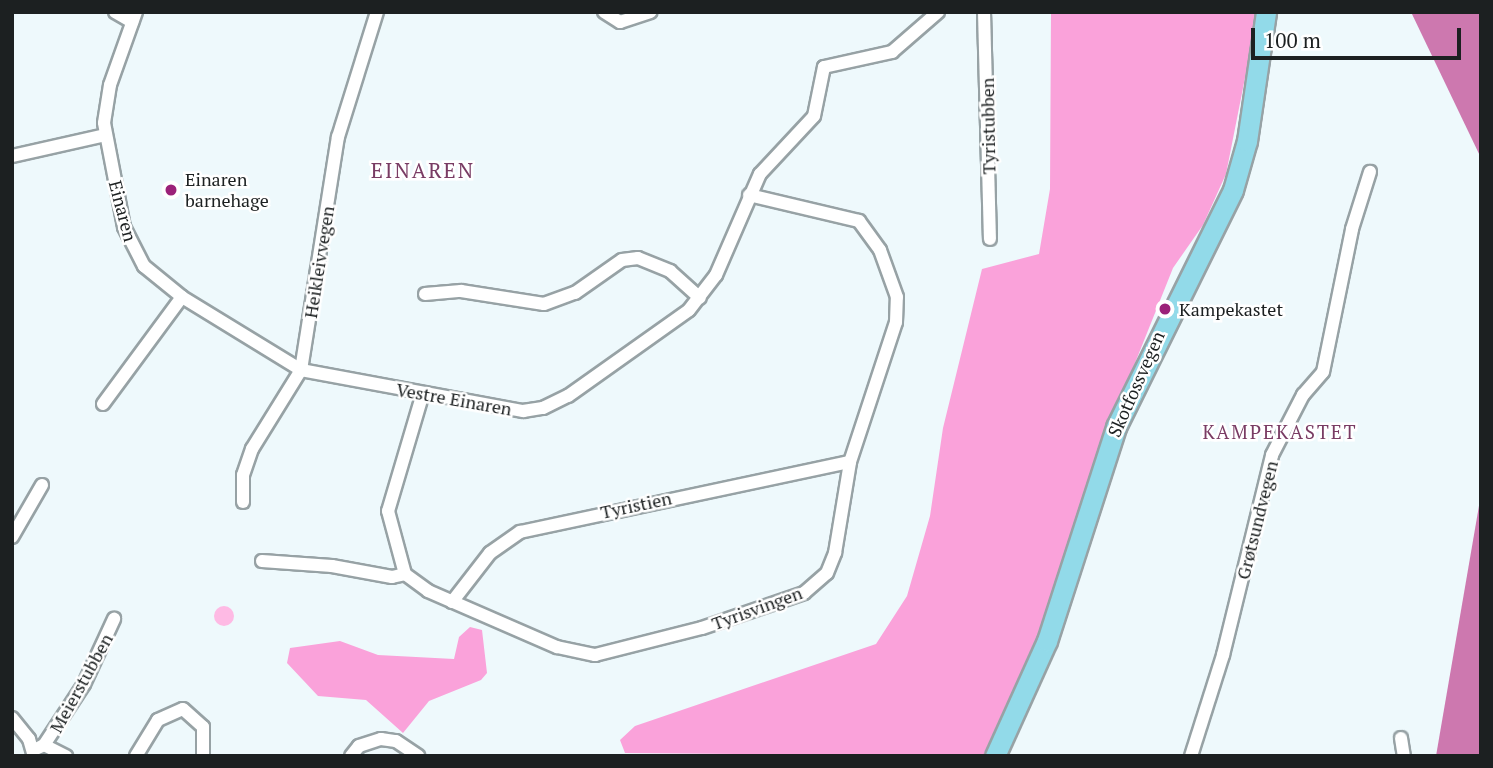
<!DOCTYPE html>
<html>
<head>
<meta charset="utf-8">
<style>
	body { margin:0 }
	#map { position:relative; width:1493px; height:768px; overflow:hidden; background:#eef9fc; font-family:"PT Serif",serif }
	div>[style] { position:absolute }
	.green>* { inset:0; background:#febae4 }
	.round { border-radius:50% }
	.forest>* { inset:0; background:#faa2da }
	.water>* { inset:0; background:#cd78af }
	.roads { filter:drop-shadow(2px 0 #97a2a5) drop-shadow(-2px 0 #97a2a5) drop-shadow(0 2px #97a2a5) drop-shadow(0 -2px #97a2a5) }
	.street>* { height:12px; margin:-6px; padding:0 6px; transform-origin:6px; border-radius:6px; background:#fff }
	.primary>* { height:19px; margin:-9.5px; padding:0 9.5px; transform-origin:9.5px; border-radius:9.5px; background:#92dae9 }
	.dots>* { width:19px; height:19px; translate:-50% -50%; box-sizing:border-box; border:4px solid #fff; border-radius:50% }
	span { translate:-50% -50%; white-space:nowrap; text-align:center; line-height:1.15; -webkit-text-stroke:5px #fff; paint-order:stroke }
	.street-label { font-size:18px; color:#1c2021 }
	.poi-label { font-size:18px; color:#1c2021 }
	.left { translate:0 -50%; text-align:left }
	.neighbourhood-label { font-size:19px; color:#793c64; letter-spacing:2px }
	.quarter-label { font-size:21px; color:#793c64; letter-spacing:2px }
	.frame { position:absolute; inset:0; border:14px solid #1c2021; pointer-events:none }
	.scale { position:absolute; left:1251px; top:28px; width:210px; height:32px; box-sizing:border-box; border:4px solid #1c2021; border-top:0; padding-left:9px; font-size:21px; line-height:24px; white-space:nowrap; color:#1c2021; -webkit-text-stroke:5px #fff; paint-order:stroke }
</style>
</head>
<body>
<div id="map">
	<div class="green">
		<i class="round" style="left:214px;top:606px;width:20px;height:20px"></i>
	</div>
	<div class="forest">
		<i style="clip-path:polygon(1051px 12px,1258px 12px,1226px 174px,1203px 225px,1173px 268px,1099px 453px,1038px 644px,985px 756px,625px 753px,620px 740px,635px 726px,876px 644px,907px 596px,930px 516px,943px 428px,982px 269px,1039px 254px,1050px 189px)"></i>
		<i style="clip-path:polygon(470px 627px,482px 630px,487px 673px,481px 680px,429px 701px,403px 733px,366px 700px,318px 696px,287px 663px,290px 648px,340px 641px,378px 655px,454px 659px,459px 637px)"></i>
	</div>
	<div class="water">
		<i style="clip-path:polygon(1411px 12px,1481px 12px,1481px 158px)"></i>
		<i style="clip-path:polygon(1481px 494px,1481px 756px,1436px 756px)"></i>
	</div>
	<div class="roads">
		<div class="street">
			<i style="left:115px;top:12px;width:20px;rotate:30deg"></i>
			<i style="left:136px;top:12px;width:77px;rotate:109.6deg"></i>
			<i style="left:110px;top:85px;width:38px;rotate:99deg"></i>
			<i style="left:104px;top:123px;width:106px;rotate:79.1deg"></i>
			<i style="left:124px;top:227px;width:44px;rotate:62.9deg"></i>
			<i style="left:144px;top:266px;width:49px;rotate:39.2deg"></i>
			<i style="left:182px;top:297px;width:140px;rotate:31.5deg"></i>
			<i style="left:301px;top:370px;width:226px;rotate:10.5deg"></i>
			<i style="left:523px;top:411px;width:20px;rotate:-9deg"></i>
			<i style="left:543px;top:408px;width:28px;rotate:-26deg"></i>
			<i style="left:568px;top:396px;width:148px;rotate:-35.4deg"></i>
			<i style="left:689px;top:310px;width:44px;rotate:-52.4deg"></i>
			<i style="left:716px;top:275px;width:110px;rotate:-66.5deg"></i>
			<i style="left:760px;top:174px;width:79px;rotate:-47deg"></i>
			<i style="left:814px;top:116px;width:50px;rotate:-78.5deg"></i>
			<i style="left:824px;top:67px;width:70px;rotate:-12.4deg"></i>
			<i style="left:892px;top:52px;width:61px;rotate:-41deg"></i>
			<i style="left:604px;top:12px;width:19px;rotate:32deg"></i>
			<i style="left:620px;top:22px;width:32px;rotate:-18deg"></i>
			<i style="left:984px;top:12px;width:227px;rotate:88.5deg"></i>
			<i style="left:12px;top:156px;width:95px;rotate:-12.7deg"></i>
			<i style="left:425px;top:294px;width:36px;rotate:-5deg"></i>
			<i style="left:461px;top:291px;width:84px;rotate:8.9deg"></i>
			<i style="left:544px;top:304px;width:33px;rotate:-20deg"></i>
			<i style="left:575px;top:293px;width:57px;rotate:-35.1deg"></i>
			<i style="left:622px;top:260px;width:16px;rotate:-7deg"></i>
			<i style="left:638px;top:258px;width:35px;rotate:22deg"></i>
			<i style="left:670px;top:271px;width:40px;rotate:42deg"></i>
			<i style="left:423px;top:393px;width:123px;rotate:106.5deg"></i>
			<i style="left:388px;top:511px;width:65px;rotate:74.9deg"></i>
			<i style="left:405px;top:574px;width:29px;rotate:36deg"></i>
			<i style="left:428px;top:591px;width:141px;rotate:23.5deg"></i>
			<i style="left:557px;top:647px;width:39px;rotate:12deg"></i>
			<i style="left:595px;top:655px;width:110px;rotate:-14.2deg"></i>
			<i style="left:702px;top:628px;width:108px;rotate:-18.9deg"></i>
			<i style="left:804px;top:593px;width:30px;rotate:-41deg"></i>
			<i style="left:827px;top:573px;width:22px;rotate:-68deg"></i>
			<i style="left:835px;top:553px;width:92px;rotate:-80.6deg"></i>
			<i style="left:850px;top:462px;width:147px;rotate:-71.8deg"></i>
			<i style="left:896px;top:322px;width:25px;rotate:-88deg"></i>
			<i style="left:897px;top:297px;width:50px;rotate:-109.9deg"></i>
			<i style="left:880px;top:250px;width:36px;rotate:-126deg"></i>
			<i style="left:859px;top:221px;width:113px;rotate:-166.7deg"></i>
			<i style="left:103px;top:404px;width:133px;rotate:-53.6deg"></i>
			<i style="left:243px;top:502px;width:27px;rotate:-90deg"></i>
			<i style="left:243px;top:475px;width:28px;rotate:-71deg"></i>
			<i style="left:252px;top:449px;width:93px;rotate:-58.2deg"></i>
			<i style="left:301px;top:370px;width:236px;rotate:-81deg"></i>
			<i style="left:338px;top:137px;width:131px;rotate:-72.7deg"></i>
			<i style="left:12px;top:537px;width:60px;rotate:-60deg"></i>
			<i style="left:262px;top:561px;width:70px;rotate:4.1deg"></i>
			<i style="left:332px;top:566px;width:61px;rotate:10.4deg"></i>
			<i style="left:392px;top:577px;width:13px;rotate:-13deg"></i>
			<i style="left:452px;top:602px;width:62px;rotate:-52.2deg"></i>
			<i style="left:490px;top:553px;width:37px;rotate:-35deg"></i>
			<i style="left:520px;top:532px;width:337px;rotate:-12deg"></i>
			<i style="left:12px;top:718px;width:27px;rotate:51deg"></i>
			<i style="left:29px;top:739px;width:18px;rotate:74deg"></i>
			<i style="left:1401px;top:738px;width:18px;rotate:81deg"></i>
			<i style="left:44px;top:745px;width:73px;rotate:-56.7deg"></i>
			<i style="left:84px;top:684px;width:72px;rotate:-65.2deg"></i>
			<i style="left:38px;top:748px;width:7px;rotate:-27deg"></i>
			<i style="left:44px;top:745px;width:25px;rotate:27deg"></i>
			<i style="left:136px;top:756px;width:42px;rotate:-58.6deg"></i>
			<i style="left:158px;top:720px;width:27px;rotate:-24deg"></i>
			<i style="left:183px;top:709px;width:27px;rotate:42deg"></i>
			<i style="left:203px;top:727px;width:29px;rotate:90deg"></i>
			<i style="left:351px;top:756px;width:13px;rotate:-51deg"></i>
			<i style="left:359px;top:746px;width:23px;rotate:-18deg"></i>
			<i style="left:381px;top:739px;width:15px;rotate:8deg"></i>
			<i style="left:396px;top:741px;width:27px;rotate:34deg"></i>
			<i style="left:1191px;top:756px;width:106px;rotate:-72.4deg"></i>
			<i style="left:1223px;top:655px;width:206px;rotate:-76.2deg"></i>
			<i style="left:1272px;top:455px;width:68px;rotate:-62.7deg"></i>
			<i style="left:1303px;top:395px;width:30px;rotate:-49deg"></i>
			<i style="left:1323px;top:372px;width:146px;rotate:-78.5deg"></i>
			<i style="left:1352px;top:229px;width:60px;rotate:-72.5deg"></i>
		</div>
		<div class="primary">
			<i style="left:995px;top:756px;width:126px;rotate:-65.7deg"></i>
			<i style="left:1047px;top:641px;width:225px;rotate:-72.1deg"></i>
			<i style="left:1116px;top:427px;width:264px;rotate:-63.7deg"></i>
			<i style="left:1233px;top:190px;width:51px;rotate:-74.1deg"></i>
			<i style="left:1247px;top:141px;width:130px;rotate:-81.6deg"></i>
		</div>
	</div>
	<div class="dots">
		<i style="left:171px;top:190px;background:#9b2179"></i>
		<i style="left:1165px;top:309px;background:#9b2179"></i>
	</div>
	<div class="street-label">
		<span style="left:988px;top:126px;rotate:-91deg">Tyristubben</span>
		<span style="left:123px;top:211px;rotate:75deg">Einaren</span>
		<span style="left:319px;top:262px;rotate:-81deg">Heikleivvegen</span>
		<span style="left:1136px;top:384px;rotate:-66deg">Skotfossvegen</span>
		<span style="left:454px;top:399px;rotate:10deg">Vestre Einaren</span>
		<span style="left:636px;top:505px;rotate:-12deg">Tyristien</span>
		<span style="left:1257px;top:520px;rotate:-76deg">Grøtsundvegen</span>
		<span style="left:757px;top:608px;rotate:-20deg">Tyrisvingen</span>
		<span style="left:81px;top:683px;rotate:-61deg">Meierstubben</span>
	</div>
	<div class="poi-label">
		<span class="left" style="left:185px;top:190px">Einaren<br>barnehage</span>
		<span class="left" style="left:1179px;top:309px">Kampekastet</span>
	</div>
	<div class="neighbourhood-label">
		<span style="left:1280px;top:432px">KAMPEKASTET</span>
	</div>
	<div class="quarter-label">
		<span style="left:423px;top:170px">EINAREN</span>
	</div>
	<div class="frame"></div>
	<div class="scale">100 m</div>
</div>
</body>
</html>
